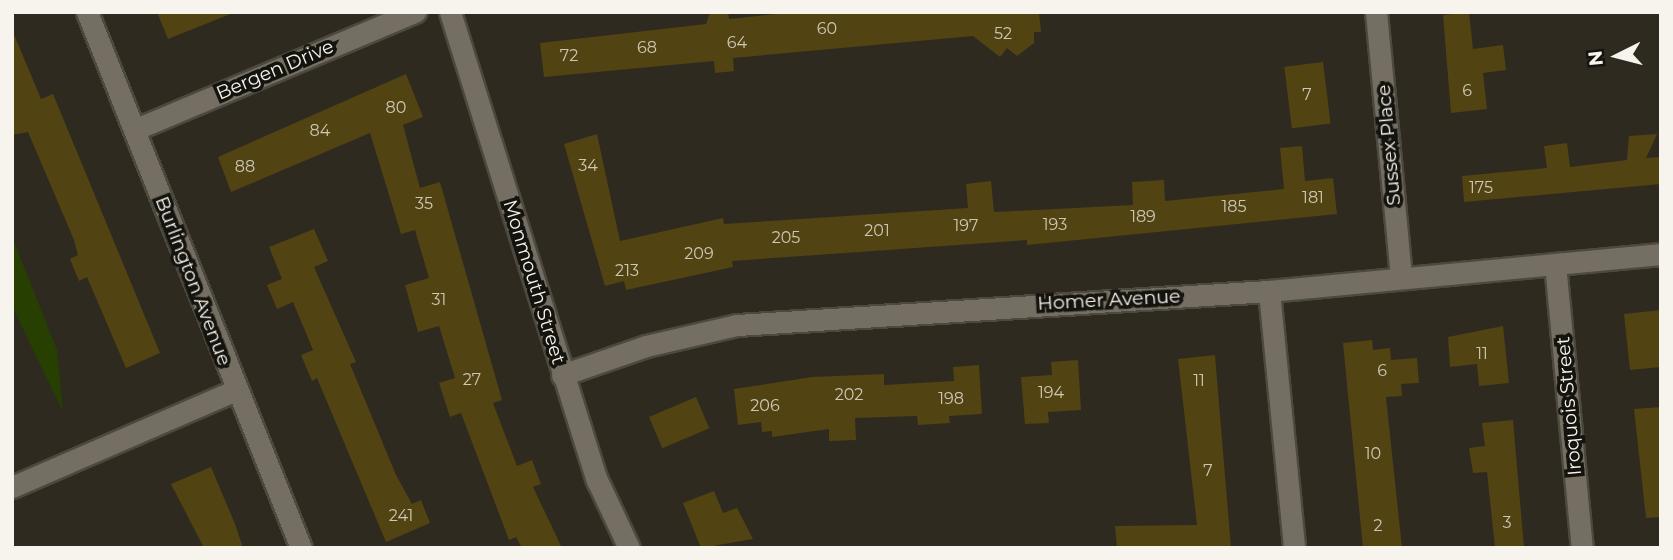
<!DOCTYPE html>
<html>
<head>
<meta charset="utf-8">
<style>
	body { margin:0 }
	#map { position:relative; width:1673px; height:560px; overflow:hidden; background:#2e2a1f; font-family:Montserrat,sans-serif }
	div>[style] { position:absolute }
	.green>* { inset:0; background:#274002 }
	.building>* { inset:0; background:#524312; transform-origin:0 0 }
	.roads { filter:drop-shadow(2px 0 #4c493f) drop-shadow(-2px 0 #4c493f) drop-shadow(0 2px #4c493f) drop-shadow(0 -2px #4c493f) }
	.minor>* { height:21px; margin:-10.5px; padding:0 10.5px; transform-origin:10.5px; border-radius:10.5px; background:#746f62 }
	span { translate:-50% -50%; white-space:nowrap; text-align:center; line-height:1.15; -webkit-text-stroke:7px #15130e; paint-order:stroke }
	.number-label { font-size:16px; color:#cdc8b6 }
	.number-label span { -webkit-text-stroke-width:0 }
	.street-label { font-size:19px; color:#f6f4ec }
	.frame { position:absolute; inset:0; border:14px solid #f6f4ec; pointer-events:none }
	.north { position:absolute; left:1582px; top:21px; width:70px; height:70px; -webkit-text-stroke:5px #15130e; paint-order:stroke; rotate:264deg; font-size:19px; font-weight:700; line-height:28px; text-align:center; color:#f6f4ec }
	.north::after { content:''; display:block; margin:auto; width:24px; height:32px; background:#f6f4ec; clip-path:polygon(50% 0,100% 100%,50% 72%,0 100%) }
</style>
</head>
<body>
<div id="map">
	<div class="green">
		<i style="clip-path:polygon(12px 237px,57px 350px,63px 412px,12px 306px)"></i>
	</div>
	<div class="building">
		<i style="clip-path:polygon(157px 12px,233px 12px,233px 13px,168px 39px)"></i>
		<i style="clip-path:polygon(710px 12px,728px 12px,729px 19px,796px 12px,1039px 12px,1041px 32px,1034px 32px,1034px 43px,1017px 56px,1007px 48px,1000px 57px,973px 36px,733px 58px,734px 71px,715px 73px,714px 61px,544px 77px,540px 43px,706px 24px)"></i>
		<i style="clip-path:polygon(1469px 12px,1473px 49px,1503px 45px,1506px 70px,1483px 73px,1487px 109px,1451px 113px,1443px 15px)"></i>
		<i style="clip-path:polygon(13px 32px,41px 99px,53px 94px,160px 353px,126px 368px,87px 277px,79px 281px,70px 259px,78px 255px,74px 240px,28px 132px,12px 135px)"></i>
		<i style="left:1323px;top:62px;width:62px;height:39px;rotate:83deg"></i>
		<i style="clip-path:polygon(406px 74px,423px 117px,403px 125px,420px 188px,440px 182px,502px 400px,493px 403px,517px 466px,532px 460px,541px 484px,533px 487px,562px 548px,522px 548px,516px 537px,509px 540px,461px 413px,450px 417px,439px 383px,455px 378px,439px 326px,418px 332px,405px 285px,429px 278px,415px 230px,401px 234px,370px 133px,231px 192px,218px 157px)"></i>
		<i style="clip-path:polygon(597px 134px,620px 241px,723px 218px,724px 224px,968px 208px,966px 184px,991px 181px,994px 212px,1133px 205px,1132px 182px,1164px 180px,1165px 201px,1284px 189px,1280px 148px,1302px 146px,1305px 181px,1333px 178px,1337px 214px,1027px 245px,1027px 240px,732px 261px,733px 267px,626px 290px,624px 281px,605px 286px,564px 144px)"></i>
		<i style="clip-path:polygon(1657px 134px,1646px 158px,1661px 157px,1661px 184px,1464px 202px,1462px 176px,1547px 168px,1544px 146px,1567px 143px,1570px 167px,1627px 160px,1629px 136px)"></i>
		<i style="clip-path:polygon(314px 229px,328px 261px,314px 267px,356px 362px,350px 364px,396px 475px,412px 504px,421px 500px,430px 523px,386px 542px,317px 378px,312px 381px,301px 355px,313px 350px,293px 302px,277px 309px,267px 285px,282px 279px,269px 247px)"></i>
		<i style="clip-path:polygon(1661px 310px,1661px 367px,1630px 370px,1624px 314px)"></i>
		<i style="clip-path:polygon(1503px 326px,1509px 383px,1479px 386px,1477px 364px,1450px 367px,1448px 337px)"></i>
		<i style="clip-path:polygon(1372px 340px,1373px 350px,1390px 348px,1391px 360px,1417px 358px,1419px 383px,1401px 384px,1402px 396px,1386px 397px,1402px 548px,1363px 548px,1343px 343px)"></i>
		<i style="clip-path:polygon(1215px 355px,1231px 548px,1117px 548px,1115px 526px,1197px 525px,1178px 359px)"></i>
		<i style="clip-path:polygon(1078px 360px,1081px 410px,1048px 412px,1049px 423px,1025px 424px,1021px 377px,1052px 375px,1051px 362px)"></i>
		<i style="clip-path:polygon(979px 365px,982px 414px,949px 416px,950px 423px,918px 425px,917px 416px,855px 418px,856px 440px,829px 441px,829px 429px,772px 437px,772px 431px,762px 432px,761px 422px,738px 425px,734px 389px,812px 377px,884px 374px,884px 385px,954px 381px,953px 367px)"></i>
		<i style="left:696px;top:397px;width:34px;height:51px;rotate:67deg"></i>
		<i style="clip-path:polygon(1661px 407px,1661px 517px,1646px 518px,1634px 409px)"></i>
		<i style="clip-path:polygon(1513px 420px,1524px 548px,1495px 548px,1487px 472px,1473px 473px,1469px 448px,1485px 446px,1482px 423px)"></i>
		<i style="clip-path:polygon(211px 467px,235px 524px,243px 548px,204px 548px,171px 484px)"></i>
		<i style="clip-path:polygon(714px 491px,723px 513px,737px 508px,753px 539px,701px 548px,683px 503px)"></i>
	</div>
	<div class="roads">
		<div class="minor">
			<i style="left:87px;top:12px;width:577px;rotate:68.24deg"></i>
			<i style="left:450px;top:12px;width:491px;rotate:72.6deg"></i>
			<i style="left:597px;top:480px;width:75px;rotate:64.8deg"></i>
			<i style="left:1376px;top:12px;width:267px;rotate:84.6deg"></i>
			<i style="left:136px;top:129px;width:303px;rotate:-22.8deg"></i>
			<i style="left:1555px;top:264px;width:285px;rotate:84.6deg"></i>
			<i style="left:1269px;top:291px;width:258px;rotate:84.4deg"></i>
			<i style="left:562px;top:375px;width:89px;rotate:-19deg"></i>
			<i style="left:646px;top:346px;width:93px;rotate:-13deg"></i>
			<i style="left:737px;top:325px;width:533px;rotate:-3.66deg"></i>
			<i style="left:1269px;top:291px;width:394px;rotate:-5.4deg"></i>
			<i style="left:12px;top:487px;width:242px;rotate:-23.4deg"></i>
		</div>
	</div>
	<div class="number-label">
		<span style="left:827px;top:29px">60</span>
		<span style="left:1003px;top:34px">52</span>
		<span style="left:737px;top:43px">64</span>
		<span style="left:647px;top:48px">68</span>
		<span style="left:569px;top:56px">72</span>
		<span style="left:1467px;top:91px">6</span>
		<span style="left:1307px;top:95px">7</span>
		<span style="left:396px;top:108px">80</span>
		<span style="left:320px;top:131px">84</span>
		<span style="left:588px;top:166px">34</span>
		<span style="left:245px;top:167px">88</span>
		<span style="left:1481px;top:188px">175</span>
		<span style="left:1313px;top:198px">181</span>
		<span style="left:424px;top:204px">35</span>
		<span style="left:1234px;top:207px">185</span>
		<span style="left:1143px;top:217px">189</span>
		<span style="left:1055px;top:225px">193</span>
		<span style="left:966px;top:226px">197</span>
		<span style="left:877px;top:231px">201</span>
		<span style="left:786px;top:238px">205</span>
		<span style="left:699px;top:254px">209</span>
		<span style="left:627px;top:271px">213</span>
		<span style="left:439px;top:300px">31</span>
		<span style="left:1482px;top:354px">11</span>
		<span style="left:1382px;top:371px">6</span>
		<span style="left:472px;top:380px">27</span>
		<span style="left:1199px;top:381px">11</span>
		<span style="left:1051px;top:393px">194</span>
		<span style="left:849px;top:395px">202</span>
		<span style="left:951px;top:399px">198</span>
		<span style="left:765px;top:406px">206</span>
		<span style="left:1373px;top:454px">10</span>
		<span style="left:1208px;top:471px">7</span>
		<span style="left:401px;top:516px">241</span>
		<span style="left:1507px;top:523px">3</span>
		<span style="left:1378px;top:526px">2</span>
	</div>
	<div class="street-label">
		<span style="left:275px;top:70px;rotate:-23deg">Bergen Drive</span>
		<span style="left:1389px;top:145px;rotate:-95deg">Sussex Place</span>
		<span style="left:193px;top:281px;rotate:69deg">Burlington Avenue</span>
		<span style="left:534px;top:282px;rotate:73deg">Monmouth Street</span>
		<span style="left:1109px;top:300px;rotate:-3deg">Homer Avenue</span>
		<span style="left:1569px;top:406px;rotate:-95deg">Iroquois Street</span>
	</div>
	<div class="frame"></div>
	<div class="north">N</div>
</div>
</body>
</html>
